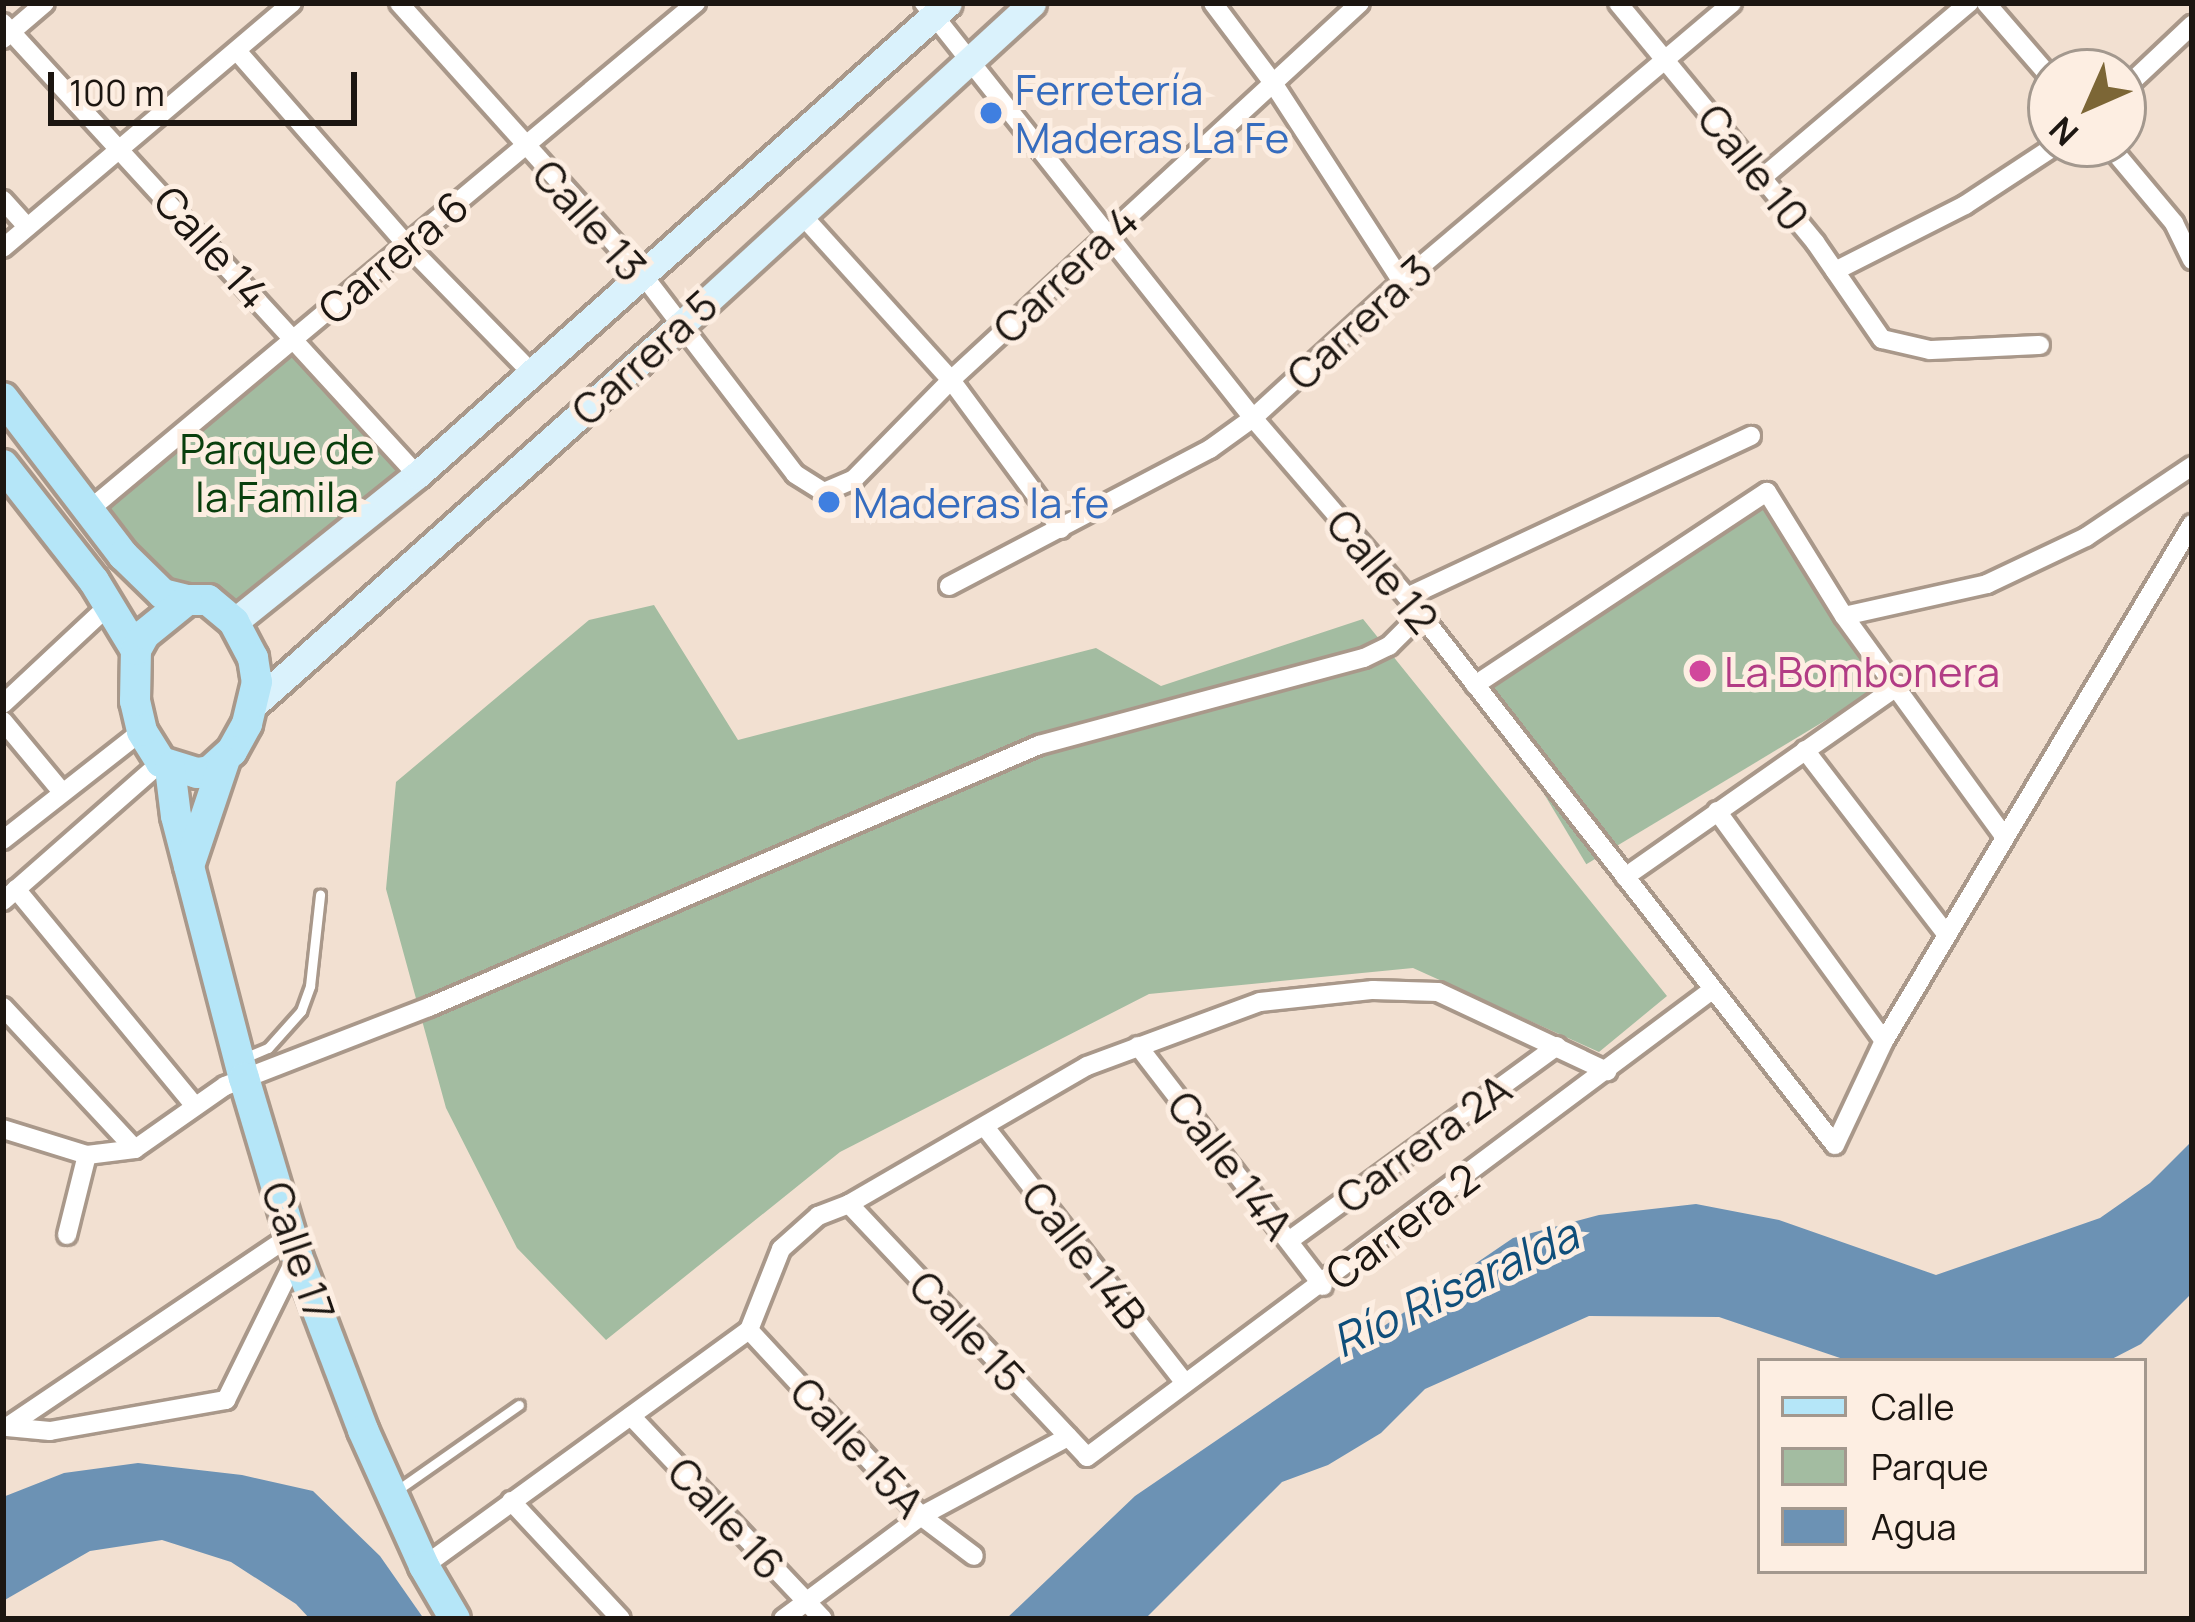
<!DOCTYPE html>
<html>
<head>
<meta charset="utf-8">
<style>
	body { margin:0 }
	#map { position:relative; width:2195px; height:1622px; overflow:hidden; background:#f2e0d1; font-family:Manrope,sans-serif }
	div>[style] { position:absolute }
	.green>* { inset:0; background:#a3bca1; transform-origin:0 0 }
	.water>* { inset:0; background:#6c92b4 }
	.roads { filter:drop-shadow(3px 0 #a9988a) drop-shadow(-3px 0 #a9988a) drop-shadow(0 3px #a9988a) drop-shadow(0 -3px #a9988a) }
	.lane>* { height:9px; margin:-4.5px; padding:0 4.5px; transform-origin:4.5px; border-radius:4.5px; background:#fff }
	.street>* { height:18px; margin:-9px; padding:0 9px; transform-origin:9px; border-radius:9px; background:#fff }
	.secondary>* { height:27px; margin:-13.5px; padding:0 13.5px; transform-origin:13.5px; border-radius:13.5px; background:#daf2fc }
	.primary>* { height:30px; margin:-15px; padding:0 15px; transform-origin:15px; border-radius:15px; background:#b5e6f8 }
	.dots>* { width:33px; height:33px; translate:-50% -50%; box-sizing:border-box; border:6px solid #fdeee2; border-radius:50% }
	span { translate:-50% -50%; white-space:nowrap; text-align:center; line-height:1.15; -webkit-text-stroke:10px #fdeee2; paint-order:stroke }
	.shop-label { font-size:42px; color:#366cbe }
	.left { translate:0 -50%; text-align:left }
	.street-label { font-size:42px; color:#1c1611 }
	.park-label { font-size:42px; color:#093f0d }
	.hotel-label { font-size:42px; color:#b23c85 }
	.water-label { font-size:45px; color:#0f4e7a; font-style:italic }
	.frame { position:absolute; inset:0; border:6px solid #1c1611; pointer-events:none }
	.legend { position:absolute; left:1757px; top:1358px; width:390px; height:216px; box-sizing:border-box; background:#fdeee2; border:3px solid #a3988e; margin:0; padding:15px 21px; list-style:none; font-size:36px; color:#1c1611 }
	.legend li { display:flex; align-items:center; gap:24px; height:60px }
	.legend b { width:60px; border:3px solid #a3988e }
	.north { position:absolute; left:2027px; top:48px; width:120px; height:120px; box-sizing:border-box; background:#fdeee2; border:3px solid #a3988e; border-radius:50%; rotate:225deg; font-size:33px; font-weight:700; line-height:48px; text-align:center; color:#1c1611 }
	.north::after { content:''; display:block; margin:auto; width:42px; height:54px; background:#7c6636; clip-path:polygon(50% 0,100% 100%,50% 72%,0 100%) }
	.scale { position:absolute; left:48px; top:72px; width:309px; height:54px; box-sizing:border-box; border:6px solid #1c1611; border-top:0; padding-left:15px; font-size:36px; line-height:42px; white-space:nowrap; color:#1c1611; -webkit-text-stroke:9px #fdeee2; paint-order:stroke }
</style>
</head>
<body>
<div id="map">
	<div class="green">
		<i style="clip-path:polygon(295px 339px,417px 475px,234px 622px,187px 600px,89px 510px)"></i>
		<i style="left:1767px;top:499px;width:220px;height:343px;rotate:59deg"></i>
		<i style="clip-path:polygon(654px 605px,738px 740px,1096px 648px,1161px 686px,1363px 619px,1667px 996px,1599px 1052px,1413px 968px,1149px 994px,840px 1152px,606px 1340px,517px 1248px,446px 1108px,386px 889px,396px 782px,589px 620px)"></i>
	</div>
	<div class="water">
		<i style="clip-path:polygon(2192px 1141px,2192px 1293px,2141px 1344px,2108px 1361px,1849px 1361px,1719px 1317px,1589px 1316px,1425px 1389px,1381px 1433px,1328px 1465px,1282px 1482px,1145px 1619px,1006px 1619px,1135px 1496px,1513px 1238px,1599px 1215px,1696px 1204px,1779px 1220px,1936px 1275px,2100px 1218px,2150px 1183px)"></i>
		<i style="clip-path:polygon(138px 1463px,242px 1475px,313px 1491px,380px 1556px,424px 1619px,310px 1619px,296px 1604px,231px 1562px,162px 1540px,90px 1551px,3px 1601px,3px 1497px,64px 1473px)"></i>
	</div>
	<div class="roads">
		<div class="lane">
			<i style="left:244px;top:1058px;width:26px;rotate:-23deg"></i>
			<i style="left:268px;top:1048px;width:50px;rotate:-48.3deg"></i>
			<i style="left:301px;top:1011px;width:27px;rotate:-70deg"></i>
			<i style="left:310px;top:986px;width:92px;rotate:-83.7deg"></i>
			<i style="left:396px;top:1491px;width:150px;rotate:-35deg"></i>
		</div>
		<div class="street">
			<i style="left:399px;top:3px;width:365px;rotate:48.1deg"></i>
			<i style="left:643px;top:275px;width:250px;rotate:52.6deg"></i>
			<i style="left:795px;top:474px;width:34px;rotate:32deg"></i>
			<i style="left:824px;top:492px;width:33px;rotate:-23deg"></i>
			<i style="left:854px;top:479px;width:139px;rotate:-45.6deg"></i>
			<i style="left:951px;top:380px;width:556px;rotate:-42.67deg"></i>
			<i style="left:924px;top:3px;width:530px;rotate:51.59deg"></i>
			<i style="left:1253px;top:418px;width:236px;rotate:49.3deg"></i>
			<i style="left:1407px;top:597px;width:695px;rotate:52.01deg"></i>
			<i style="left:1835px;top:1145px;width:115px;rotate:-64.8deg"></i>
			<i style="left:1884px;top:1041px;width:602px;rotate:-59.22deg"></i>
			<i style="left:1213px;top:3px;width:100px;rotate:53.1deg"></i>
			<i style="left:1273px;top:83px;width:237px;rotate:57deg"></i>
			<i style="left:1618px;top:3px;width:310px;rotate:50.5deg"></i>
			<i style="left:1815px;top:242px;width:118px;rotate:55.4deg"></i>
			<i style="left:1882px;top:339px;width:49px;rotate:12.9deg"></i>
			<i style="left:1930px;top:350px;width:110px;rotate:-2.6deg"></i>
			<i style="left:1986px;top:3px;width:99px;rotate:49.1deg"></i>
			<i style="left:3px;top:23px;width:613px;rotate:47.51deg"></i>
			<i style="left:3px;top:39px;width:55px;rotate:-40.6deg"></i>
			<i style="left:237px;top:51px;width:258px;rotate:48.8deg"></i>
			<i style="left:407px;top:245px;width:179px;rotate:45.7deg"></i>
			<i style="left:2123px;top:90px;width:95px;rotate:-43.3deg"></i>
			<i style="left:2108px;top:144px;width:103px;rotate:50.1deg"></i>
			<i style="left:2174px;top:223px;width:41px;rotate:64.1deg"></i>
			<i style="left:1763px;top:177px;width:270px;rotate:-40.2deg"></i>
			<i style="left:3px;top:200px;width:36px;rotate:48deg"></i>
			<i style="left:801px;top:214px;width:224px;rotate:47.9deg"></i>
			<i style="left:951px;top:380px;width:185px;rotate:53.6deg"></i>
			<i style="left:3px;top:248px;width:379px;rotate:-40.3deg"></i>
			<i style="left:1835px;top:271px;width:146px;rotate:-26.9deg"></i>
			<i style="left:1965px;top:205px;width:111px;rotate:-33.3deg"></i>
			<i style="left:89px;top:510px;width:791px;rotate:-39.87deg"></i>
			<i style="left:949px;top:586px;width:295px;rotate:-27.7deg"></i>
			<i style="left:1210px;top:449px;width:53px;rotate:-35.8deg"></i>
			<i style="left:1253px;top:418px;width:202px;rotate:-42.4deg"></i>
			<i style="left:1402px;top:282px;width:432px;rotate:-40.2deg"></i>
			<i style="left:1407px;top:597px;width:380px;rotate:-25.1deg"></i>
			<i style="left:1844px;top:616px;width:147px;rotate:-12.6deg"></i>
			<i style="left:1987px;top:584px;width:110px;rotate:-25.4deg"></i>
			<i style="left:2086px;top:537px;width:128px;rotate:-33.8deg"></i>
			<i style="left:1475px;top:685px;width:350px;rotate:-33.5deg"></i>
			<i style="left:1767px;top:492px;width:146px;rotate:58.2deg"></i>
			<i style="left:1844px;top:616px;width:272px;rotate:54deg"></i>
			<i style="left:3px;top:704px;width:145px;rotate:-43deg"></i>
			<i style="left:3px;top:721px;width:92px;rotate:50.3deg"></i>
			<i style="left:1805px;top:750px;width:232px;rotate:52.5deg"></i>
			<i style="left:1717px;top:811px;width:284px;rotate:54deg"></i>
			<i style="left:3px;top:840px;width:177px;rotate:-38.1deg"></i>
			<i style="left:1625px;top:877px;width:335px;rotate:-35deg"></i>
			<i style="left:16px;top:889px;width:278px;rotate:50.5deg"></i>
			<i style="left:3px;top:901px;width:210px;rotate:-41.3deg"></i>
			<i style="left:3px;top:1007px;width:194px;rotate:47.1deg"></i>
			<i style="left:1138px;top:1046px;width:303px;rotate:52.4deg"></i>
			<i style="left:985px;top:1127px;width:325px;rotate:52deg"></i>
			<i style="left:3px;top:1129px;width:88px;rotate:17.2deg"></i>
			<i style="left:87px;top:1155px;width:48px;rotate:-7.1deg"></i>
			<i style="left:135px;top:1149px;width:110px;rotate:-35deg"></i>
			<i style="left:225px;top:1086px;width:219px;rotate:-21.2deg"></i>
			<i style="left:429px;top:1007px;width:664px;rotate:-23.24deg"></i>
			<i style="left:1039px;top:745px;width:336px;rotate:-15deg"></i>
			<i style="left:1364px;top:658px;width:28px;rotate:-26deg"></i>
			<i style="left:1389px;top:646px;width:44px;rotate:-45deg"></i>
			<i style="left:849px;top:1204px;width:347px;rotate:46.7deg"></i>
			<i style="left:1087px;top:1457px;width:780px;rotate:-36.77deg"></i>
			<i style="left:67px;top:1235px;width:82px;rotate:-76deg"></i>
			<i style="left:1290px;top:1240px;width:330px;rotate:-36deg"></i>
			<i style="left:749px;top:1330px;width:253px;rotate:47.2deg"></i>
			<i style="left:921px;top:1516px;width:66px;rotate:37deg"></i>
			<i style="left:631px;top:1416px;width:279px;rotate:46.6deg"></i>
			<i style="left:7px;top:1427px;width:43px;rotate:5.3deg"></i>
			<i style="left:50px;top:1431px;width:179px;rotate:-10deg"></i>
			<i style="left:226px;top:1400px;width:161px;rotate:-63.8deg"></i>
			<i style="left:7px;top:1427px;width:344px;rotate:-34deg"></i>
			<i style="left:511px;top:1501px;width:161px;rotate:47deg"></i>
			<i style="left:424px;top:1566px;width:402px;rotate:-36deg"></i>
			<i style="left:749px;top:1330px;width:87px;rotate:-68.4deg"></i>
			<i style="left:781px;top:1249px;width:50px;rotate:-41.7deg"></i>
			<i style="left:818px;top:1216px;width:33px;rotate:-21deg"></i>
			<i style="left:849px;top:1204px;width:275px;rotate:-30.1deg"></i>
			<i style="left:1087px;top:1066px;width:184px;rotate:-20.3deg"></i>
			<i style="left:1260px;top:1002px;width:114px;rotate:-6.1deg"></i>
			<i style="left:1373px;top:990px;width:65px;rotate:1.8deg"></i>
			<i style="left:1438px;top:992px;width:187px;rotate:25.1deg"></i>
			<i style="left:783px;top:1619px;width:172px;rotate:-36.7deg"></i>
			<i style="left:921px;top:1516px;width:167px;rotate:-28.3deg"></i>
		</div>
		<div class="secondary">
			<i style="left:234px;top:622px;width:235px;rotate:-38.8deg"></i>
			<i style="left:417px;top:475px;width:710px;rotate:-41.63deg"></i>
			<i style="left:252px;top:706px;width:574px;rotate:-41.61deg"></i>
			<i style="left:681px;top:325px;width:476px;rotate:-42.5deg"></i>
		</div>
		<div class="primary">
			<i style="left:3px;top:398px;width:198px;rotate:52.6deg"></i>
			<i style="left:123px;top:555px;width:56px;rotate:44.3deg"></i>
			<i style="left:163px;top:594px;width:25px;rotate:14deg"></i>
			<i style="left:3px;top:465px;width:147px;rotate:51.9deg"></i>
			<i style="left:94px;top:581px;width:81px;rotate:58.7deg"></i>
			<i style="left:187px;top:600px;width:21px"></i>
			<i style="left:208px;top:600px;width:34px;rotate:40deg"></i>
			<i style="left:234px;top:622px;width:41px;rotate:62.2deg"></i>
			<i style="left:253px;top:658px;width:24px;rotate:81deg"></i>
			<i style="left:257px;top:682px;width:43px;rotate:103.4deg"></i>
			<i style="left:247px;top:724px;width:31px;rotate:119deg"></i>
			<i style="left:232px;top:751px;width:30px;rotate:138deg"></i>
			<i style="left:210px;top:771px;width:13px;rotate:171deg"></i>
			<i style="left:197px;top:773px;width:38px;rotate:-163deg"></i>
			<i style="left:161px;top:762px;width:36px;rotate:-122deg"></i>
			<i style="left:142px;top:731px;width:31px;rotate:-103deg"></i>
			<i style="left:135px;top:701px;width:51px;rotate:-88.9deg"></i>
			<i style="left:136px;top:650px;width:18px;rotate:-61deg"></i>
			<i style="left:145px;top:634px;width:54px;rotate:-39deg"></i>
			<i style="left:170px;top:768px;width:48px;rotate:82.9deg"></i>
			<i style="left:176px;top:816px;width:271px;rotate:75.5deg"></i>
			<i style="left:244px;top:1078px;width:186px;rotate:73.4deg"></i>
			<i style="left:297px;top:1256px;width:186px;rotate:69.2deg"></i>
			<i style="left:363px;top:1430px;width:149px;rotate:65.8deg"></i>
			<i style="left:424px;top:1566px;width:61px;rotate:59.7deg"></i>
			<i style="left:189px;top:866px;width:110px;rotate:-71.4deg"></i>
		</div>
	</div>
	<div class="dots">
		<i style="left:991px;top:113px;background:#3f7fe0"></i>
		<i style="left:829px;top:502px;background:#3f7fe0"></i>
		<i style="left:1700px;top:671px;background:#d1479c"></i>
	</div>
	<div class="shop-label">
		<span class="left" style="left:1015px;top:113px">Ferretería<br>Maderas La Fe</span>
		<span class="left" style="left:853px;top:502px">Maderas la fe</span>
	</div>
	<div class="street-label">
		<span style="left:1754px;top:167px;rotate:51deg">Calle 10</span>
		<span style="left:590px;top:220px;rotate:48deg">Calle 13</span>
		<span style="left:212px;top:247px;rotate:48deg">Calle 14</span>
		<span style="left:393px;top:257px;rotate:-40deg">Carrera 6</span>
		<span style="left:1065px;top:274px;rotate:-43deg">Carrera 4</span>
		<span style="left:1359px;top:322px;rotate:-42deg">Carrera 3</span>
		<span style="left:644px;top:357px;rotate:-42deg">Carrera 5</span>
		<span style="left:1383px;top:571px;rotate:50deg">Calle 12</span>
		<span style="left:1423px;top:1143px;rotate:-36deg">Carrera 2A</span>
		<span style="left:1231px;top:1165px;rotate:52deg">Calle 14A</span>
		<span style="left:1402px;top:1226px;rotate:-37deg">Carrera 2</span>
		<span style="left:299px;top:1251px;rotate:71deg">Calle 17</span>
		<span style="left:1085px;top:1255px;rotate:52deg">Calle 14B</span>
		<span style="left:968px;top:1331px;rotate:47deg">Calle 15</span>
		<span style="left:858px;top:1447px;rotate:47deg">Calle 15A</span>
		<span style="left:727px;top:1518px;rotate:47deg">Calle 16</span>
	</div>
	<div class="park-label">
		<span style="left:277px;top:472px">Parque de<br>la Famila</span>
	</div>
	<div class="hotel-label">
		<span class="left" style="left:1724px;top:671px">La Bombonera</span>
	</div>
	<div class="water-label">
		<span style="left:1455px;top:1288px;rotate:-25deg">Río Risaralda</span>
	</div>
	<div class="frame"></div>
	<ul class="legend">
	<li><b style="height:15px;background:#b5e6f8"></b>Calle</li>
	<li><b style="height:33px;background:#a3bca1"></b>Parque</li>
	<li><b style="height:33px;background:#6c92b4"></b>Agua</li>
	</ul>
	<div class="north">N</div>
	<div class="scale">100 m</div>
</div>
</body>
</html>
